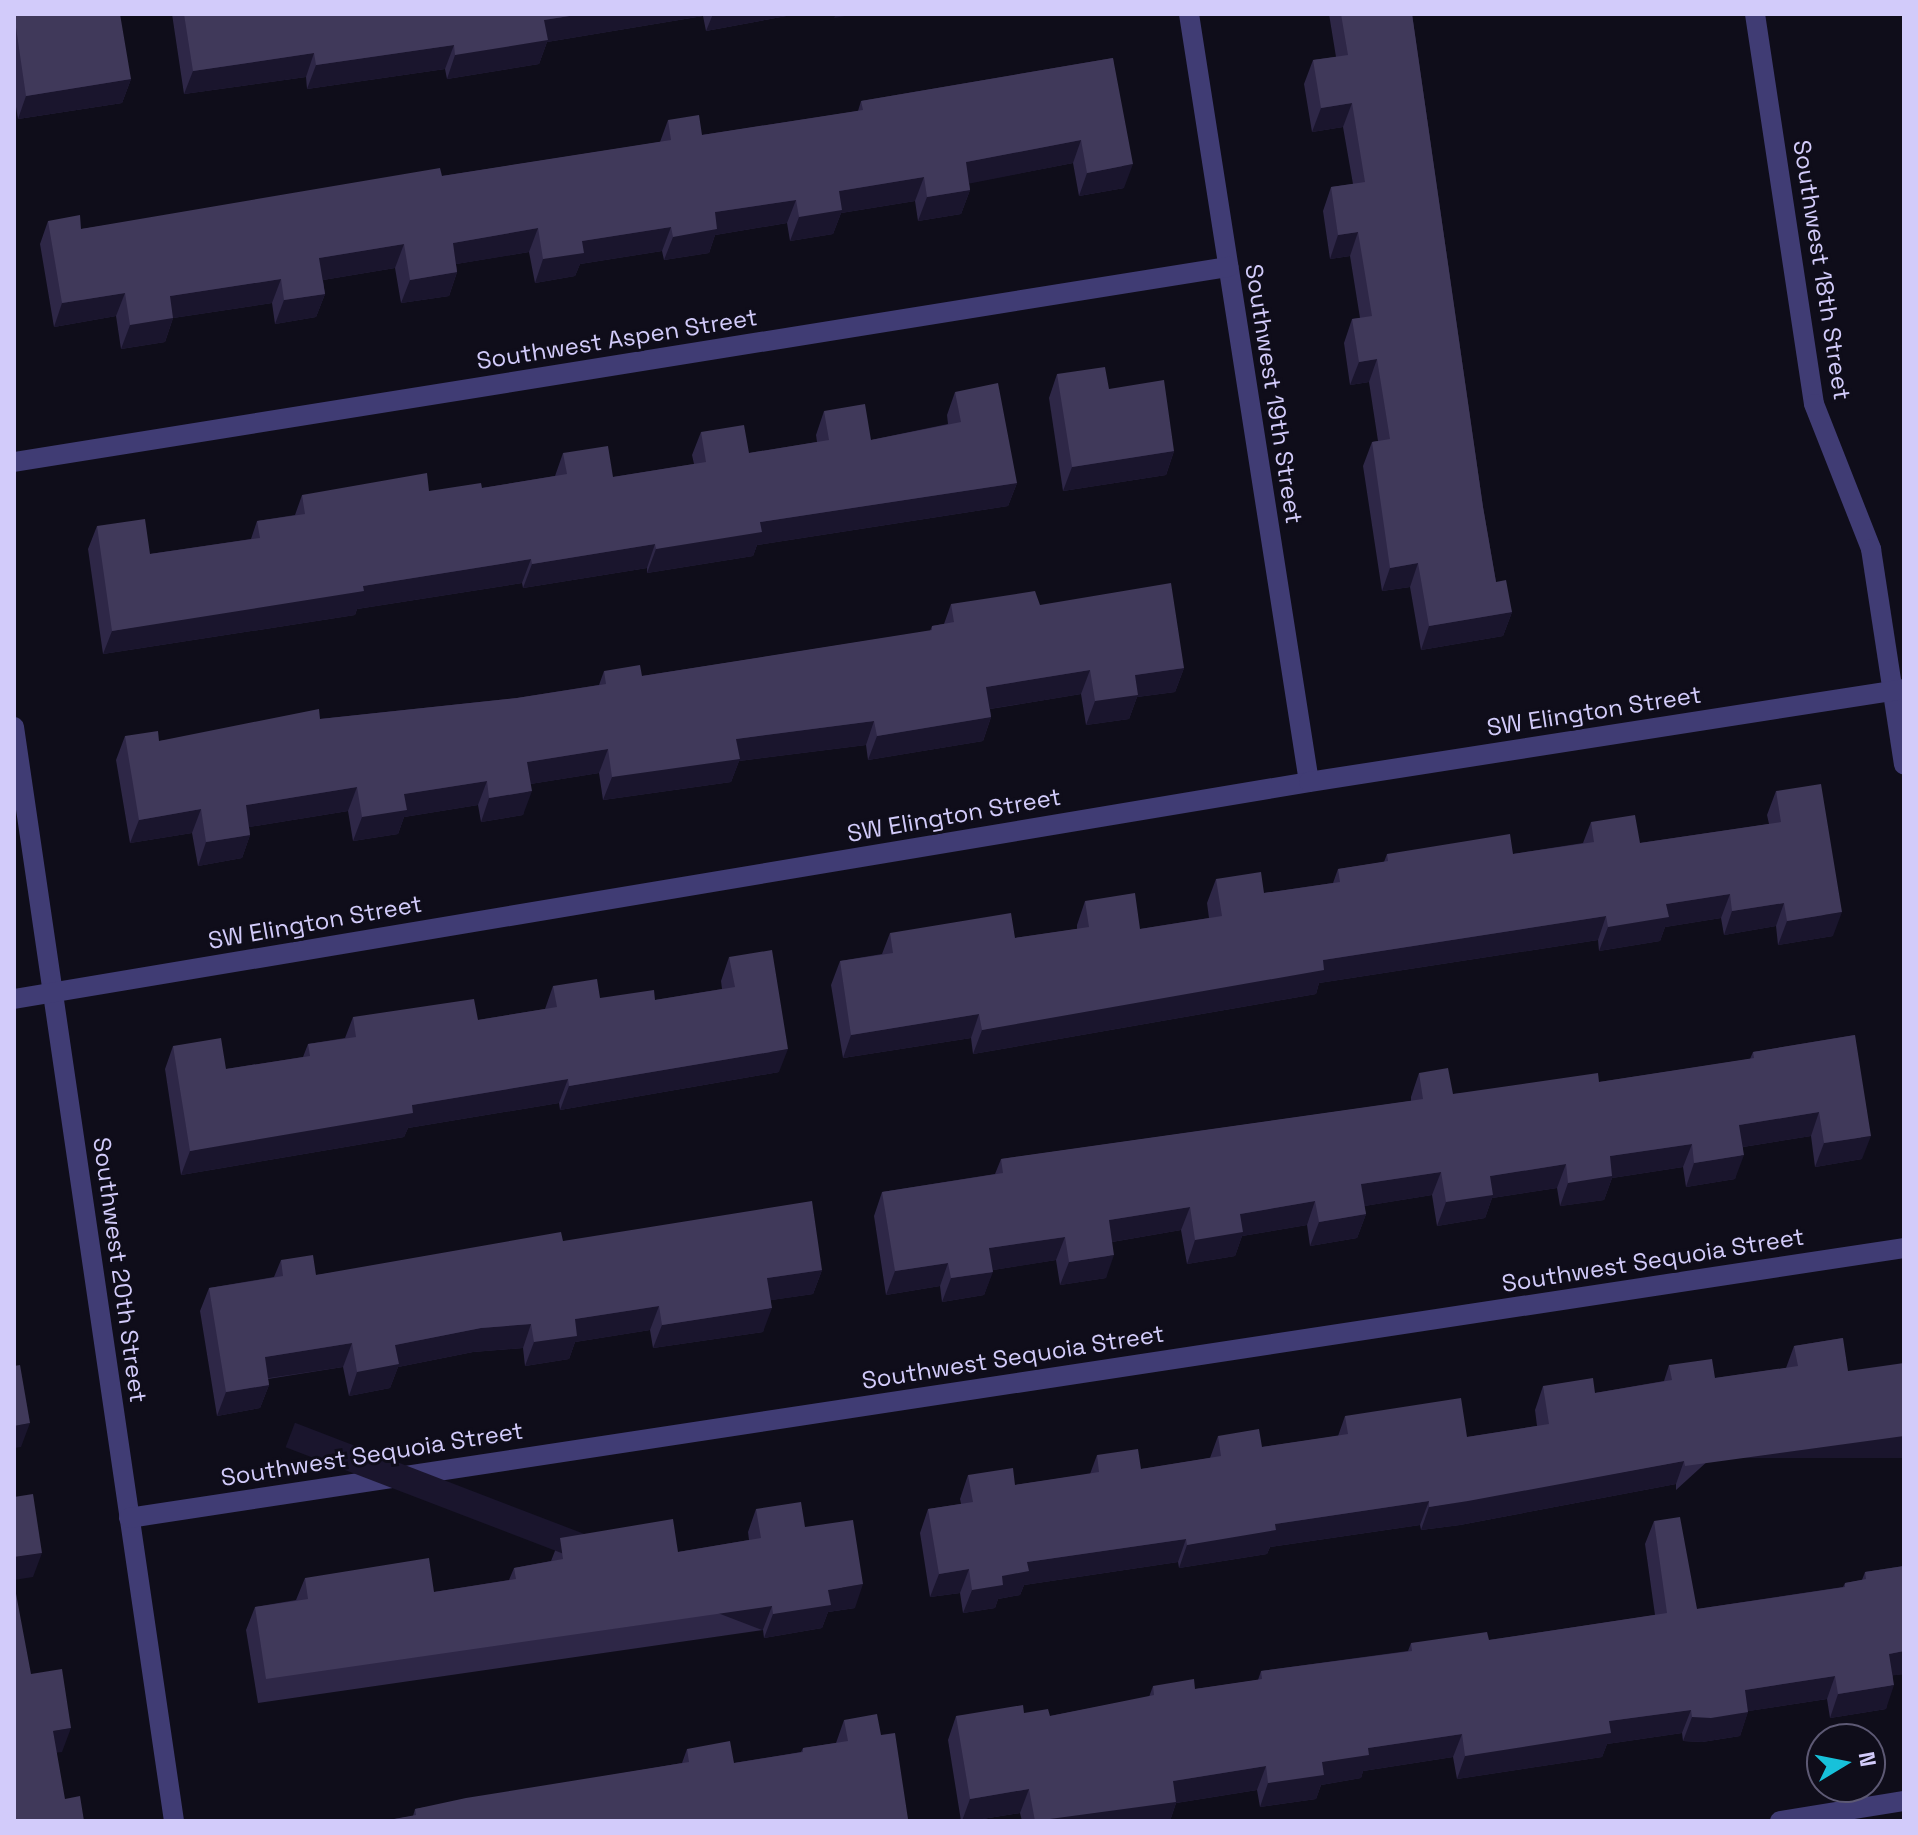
<!DOCTYPE html>
<html>
<head>
<meta charset="utf-8">
<style>
	body { margin:0 }
	#map { position:relative; width:1918px; height:1835px; overflow:hidden; background:#0f0d1a; font-family:"Space Grotesk",sans-serif }
	div>[style] { position:absolute }
	.minor>* { height:20px; margin:-10px; padding:0 10px; transform-origin:10px; border-radius:10px; background:#403c74 }
	.wall>* { inset:0; background:#2e2747 }
	.shaded-wall>* { inset:0; background:#1a152d; transform-origin:0 0 }
	.building>* { inset:0; background:#40395a }
	span { translate:-50% -50%; white-space:nowrap; text-align:center; line-height:1.15; -webkit-text-stroke:6px #0f0d1a; paint-order:stroke }
	.street-label { font-size:24px; color:#d2cbfa }
	.frame { position:absolute; inset:0; border:16px solid #d2cbfa; pointer-events:none }
	.north { position:absolute; left:1806px; top:1723px; width:80px; height:80px; box-sizing:border-box; background:#0f0d1a; border:2px solid #5d5974; border-radius:50%; rotate:80deg; font-size:22px; font-weight:700; line-height:32px; text-align:center; color:#d2cbfa }
	.north::after { content:''; display:block; margin:auto; width:28px; height:36px; background:#17c1da; clip-path:polygon(50% 0,100% 100%,50% 72%,0 100%) }
</style>
</head>
<body>
<div id="map">
	<div class="minor">
		<i style="left:1189px;top:14px;width:777px;rotate:81.12deg"></i>
		<i style="left:1755px;top:14px;width:394px;rotate:81.4deg"></i>
		<i style="left:1814px;top:404px;width:156px;rotate:68.5deg"></i>
		<i style="left:1871px;top:549px;width:218px;rotate:81.3deg"></i>
		<i style="left:14px;top:462px;width:1230px;rotate:-9.13deg"></i>
		<i style="left:14px;top:727px;width:1106px;rotate:81.68deg"></i>
		<i style="left:14px;top:999px;width:1313px;rotate:-9.51deg"></i>
		<i style="left:1309px;top:782px;width:602px;rotate:-8.88deg"></i>
		<i style="left:129px;top:1518px;width:1795px;rotate:-8.65deg"></i>
		<i style="left:1780px;top:1821px;width:126px;rotate:-9.2deg"></i>
	</div>
	<div class="wall">
		<i style="clip-path:polygon(172px 14px,797px 14px,706px 31px,703px 16px,547px 42px,539px 64px,447px 79px,445px 69px,307px 89px,306px 77px,184px 94px)"></i>
		<i style="clip-path:polygon(1329px 14px,1412px 14px,1483px 507px,1496px 582px,1512px 612px,1503px 636px,1421px 650px,1410px 587px,1382px 591px,1363px 466px,1372px 442px,1378px 441px,1369px 382px,1350px 385px,1344px 343px,1352px 319px,1360px 318px,1350px 256px,1330px 259px,1323px 211px,1331px 187px,1353px 184px,1343px 127px,1312px 132px,1304px 84px,1313px 60px,1336px 57px)"></i>
		<i style="clip-path:polygon(14px 15px,131px 79px,122px 103px,18px 119px,14px 95px)"></i>
		<i style="clip-path:polygon(1113px 58px,1124px 188px,1079px 196px,1073px 163px,969px 183px,970px 190px,961px 214px,918px 221px,915px 201px,841px 213px,833px 234px,790px 241px,787px 223px,715px 235px,709px 253px,664px 260px,662px 251px,580px 264px,575px 276px,535px 283px,529px 252px,456px 264px,457px 272px,449px 296px,401px 303px,395px 268px,323px 280px,325px 294px,316px 317px,275px 324px,272px 303px,173px 318px,165px 342px,121px 349px,116px 316px,54px 327px,40px 244px,48px 221px,81px 229px,442px 176px,660px 142px,668px 120px,702px 135px,858px 111px,861px 101px)"></i>
		<i style="clip-path:polygon(1057px 374px,1109px 389px,1174px 451px,1166px 475px,1063px 491px,1049px 398px)"></i>
		<i style="clip-path:polygon(955px 392px,1017px 483px,1008px 506px,757px 545px,753px 556px,647px 573px,647px 568px,523px 588px,522px 583px,357px 609px,355px 615px,103px 654px,88px 549px,97px 526px,150px 554px,251px 539px,257px 521px,295px 515px,302px 495px,429px 491px,482px 488px,555px 476px,563px 453px,613px 477px,694px 464px,692px 455px,701px 432px,749px 453px,817px 442px,816px 435px,824px 411px,871px 440px,948px 424px,947px 415px)"></i>
		<i style="clip-path:polygon(951px 604px,1040px 605px,1184px 668px,1175px 692px,1137px 697px,1129px 719px,1086px 725px,1081px 694px,990px 709px,991px 717px,983px 741px,868px 760px,866px 745px,739px 761px,731px 782px,603px 800px,599px 773px,530px 784px,523px 815px,481px 822px,478px 805px,404px 817px,398px 834px,353px 841px,348px 811px,249px 827px,250px 835px,242px 858px,198px 866px,192px 833px,130px 843px,116px 760px,125px 736px,159px 741px,320px 719px,517px 698px,599px 685px,604px 671px,642px 676px,930px 631px,932px 626px,944px 624px)"></i>
		<i style="clip-path:polygon(1776px 791px,1833px 936px,1778px 945px,1776px 926px,1724px 935px,1721px 918px,1665px 927px,1660px 941px,1599px 951px,1598px 940px,1319px 983px,1316px 994px,973px 1054px,971px 1038px,843px 1058px,831px 985px,840px 961px,882px 954px,890px 933px,1015px 938px,1077px 929px,1077px 925px,1085px 901px,1140px 929px,1209px 918px,1207px 903px,1216px 879px,1264px 893px,1333px 883px,1338px 869px,1384px 862px,1387px 854px,1513px 854px,1583px 843px,1591px 822px,1640px 843px,1769px 824px,1767px 815px)"></i>
		<i style="clip-path:polygon(729px 957px,779px 1072px,560px 1110px,559px 1103px,408px 1128px,404px 1137px,181px 1175px,165px 1069px,173px 1046px,226px 1069px,303px 1057px,308px 1044px,345px 1038px,353px 1017px,478px 1020px,545px 1009px,553px 986px,600px 998px,655px 1000px,722px 989px,721px 981px)"></i>
		<i style="clip-path:polygon(1855px 1035px,1862px 1159px,1815px 1167px,1811px 1136px,1743px 1147px,1735px 1179px,1686px 1187px,1683px 1167px,1612px 1178px,1604px 1200px,1560px 1206px,1557px 1188px,1492px 1198px,1485px 1218px,1437px 1226px,1432px 1195px,1364px 1206px,1366px 1214px,1357px 1238px,1310px 1246px,1307px 1225px,1242px 1236px,1235px 1256px,1187px 1264px,1181px 1230px,1112px 1242px,1106px 1278px,1060px 1285px,1056px 1260px,993px 1270px,984px 1295px,942px 1302px,940px 1286px,886px 1295px,874px 1216px,882px 1192px,995px 1174px,1001px 1159px,1411px 1101px,1411px 1097px,1419px 1073px,1453px 1094px,1599px 1082px,1750px 1059px,1753px 1052px)"></i>
		<i style="clip-path:polygon(563px 1241px,822px 1270px,813px 1294px,771px 1300px,763px 1332px,653px 1348px,650px 1330px,575px 1342px,569px 1359px,525px 1366px,523px 1348px,473px 1352px,398px 1367px,390px 1388px,349px 1396px,343px 1367px,268px 1379px,269px 1385px,260px 1408px,217px 1416px,200px 1311px,209px 1288px,274px 1277px,281px 1260px,316px 1275px)"></i>
		<i style="clip-path:polygon(1843px 1338px,1676px 1490px,1676px 1484px,1460px 1525px,1421px 1530px,1420px 1525px,1270px 1547px,1267px 1554px,1179px 1568px,1178px 1562px,1024px 1585px,1020px 1595px,998px 1599px,995px 1608px,963px 1613px,960px 1593px,930px 1597px,920px 1533px,928px 1509px,961px 1504px,960px 1499px,968px 1475px,1015px 1485px,1090px 1474px,1097px 1455px,1141px 1469px,1210px 1458px,1218px 1436px,1262px 1447px,1338px 1436px,1345px 1416px,1467px 1437px,1537px 1426px,1535px 1410px,1543px 1386px,1595px 1393px,1664px 1381px,1669px 1365px,1715px 1378px,1786px 1368px,1794px 1346px)"></i>
		<i style="clip-path:polygon(756px 1509px,805px 1527px,855px 1608px,828px 1612px,822px 1628px,764px 1638px,763px 1630px,258px 1703px,246px 1630px,255px 1607px,296px 1600px,305px 1578px,434px 1592px,509px 1580px,514px 1568px,551px 1561px,560px 1538px,678px 1552px,749px 1540px,748px 1532px)"></i>
		<i style="clip-path:polygon(1654px 1521px,1697px 1609px,1843px 1587px,1845px 1583px,1862px 1580px,1865px 1572px,1904px 1566px,1904px 1674px,1893px 1675px,1886px 1709px,1830px 1718px,1827px 1699px,1748px 1711px,1740px 1736px,1702px 1742px,1683px 1741px,1682px 1733px,1607px 1744px,1602px 1757px,1457px 1779px,1453px 1757px,1363px 1771px,1361px 1778px,1321px 1785px,1316px 1799px,1260px 1807px,1257px 1790px,1176px 1803px,1170px 1821px,1022px 1821px,1020px 1813px,970px 1821px,961px 1821px,948px 1740px,956px 1716px,1024px 1713px,1050px 1716px,1149px 1697px,1153px 1686px,1195px 1689px,1258px 1680px,1261px 1671px,1408px 1651px,1411px 1643px,1489px 1640px,1655px 1615px,1645px 1544px)"></i>
		<i style="clip-path:polygon(844px 1720px,881px 1735px,908px 1819px,907px 1821px,383px 1821px,413px 1816px,415px 1809px,682px 1763px,687px 1749px,734px 1763px,801px 1752px,803px 1748px,836px 1743px)"></i>
	</div>
	<div class="shaded-wall">
		<i style="clip-path:polygon(582px 14px,704px 14px,703px 16px,547px 42px,539px 64px,447px 79px,455px 55px,544px 20px)"></i>
		<i style="clip-path:polygon(713px 14px,797px 14px,706px 31px)"></i>
		<i style="clip-path:polygon(836px 14px,856px 14px,834px 18px)"></i>
		<i style="clip-path:polygon(454px 45px,445px 69px,307px 89px,316px 65px)"></i>
		<i style="clip-path:polygon(314px 53px,306px 77px,184px 94px,193px 71px)"></i>
		<i style="clip-path:polygon(131px 79px,122px 103px,18px 119px,26px 96px)"></i>
		<i style="clip-path:polygon(1352px 103px,1343px 127px,1312px 132px,1321px 108px)"></i>
		<i style="clip-path:polygon(1081px 140px,1073px 163px,957px 186px,966px 162px)"></i>
		<i style="clip-path:polygon(1133px 164px,1124px 188px,1079px 196px,1087px 173px)"></i>
		<i style="clip-path:polygon(924px 177px,915px 201px,841px 213px,833px 234px,790px 241px,799px 217px,839px 191px)"></i>
		<i style="clip-path:polygon(970px 190px,961px 214px,918px 221px,927px 197px)"></i>
		<i style="clip-path:polygon(796px 200px,787px 223px,715px 235px,709px 253px,664px 260px,673px 237px,715px 212px)"></i>
		<i style="clip-path:polygon(671px 227px,662px 251px,580px 264px,575px 276px,535px 283px,543px 259px,582px 241px)"></i>
		<i style="clip-path:polygon(538px 228px,529px 252px,444px 266px,453px 243px)"></i>
		<i style="clip-path:polygon(1358px 232px,1350px 256px,1330px 259px,1338px 235px)"></i>
		<i style="clip-path:polygon(404px 244px,395px 268px,311px 282px,319px 258px)"></i>
		<i style="clip-path:polygon(457px 272px,449px 296px,401px 303px,410px 280px)"></i>
		<i style="clip-path:polygon(281px 279px,272px 303px,173px 318px,165px 342px,121px 349px,130px 325px,170px 296px)"></i>
		<i style="clip-path:polygon(125px 293px,116px 316px,54px 327px,62px 303px)"></i>
		<i style="clip-path:polygon(325px 294px,316px 317px,275px 324px,284px 300px)"></i>
		<i style="clip-path:polygon(1377px 359px,1369px 382px,1350px 385px,1359px 362px)"></i>
		<i style="clip-path:polygon(1174px 451px,1166px 475px,1063px 491px,1072px 467px)"></i>
		<i style="clip-path:polygon(1017px 483px,1008px 506px,757px 545px,753px 556px,647px 573px,656px 549px,760px 522px)"></i>
		<i style="clip-path:polygon(655px 544px,647px 568px,523px 588px,532px 564px)"></i>
		<i style="clip-path:polygon(531px 559px,522px 583px,357px 609px,355px 615px,103px 654px,112px 631px,363px 586px)"></i>
		<i style="clip-path:polygon(1418px 563px,1410px 587px,1382px 591px,1390px 568px)"></i>
		<i style="clip-path:polygon(1512px 612px,1503px 636px,1421px 650px,1429px 626px)"></i>
		<i style="clip-path:polygon(1184px 668px,1175px 692px,1137px 697px,1129px 719px,1086px 725px,1095px 701px,1135px 675px)"></i>
		<i style="clip-path:polygon(1090px 670px,1081px 694px,977px 711px,986px 687px)"></i>
		<i style="clip-path:polygon(991px 717px,983px 741px,868px 760px,877px 736px)"></i>
		<i style="clip-path:polygon(874px 721px,866px 745px,739px 761px,731px 782px,603px 800px,612px 777px,736px 739px)"></i>
		<i style="clip-path:polygon(608px 749px,599px 773px,518px 786px,527px 762px)"></i>
		<i style="clip-path:polygon(487px 781px,478px 805px,404px 817px,398px 834px,353px 841px,362px 817px,404px 794px)"></i>
		<i style="clip-path:polygon(357px 787px,348px 811px,237px 829px,246px 805px)"></i>
		<i style="clip-path:polygon(532px 791px,523px 815px,481px 822px,489px 798px)"></i>
		<i style="clip-path:polygon(201px 809px,192px 833px,130px 843px,139px 820px)"></i>
		<i style="clip-path:polygon(250px 835px,242px 858px,198px 866px,206px 842px)"></i>
		<i style="clip-path:polygon(1730px 894px,1721px 918px,1665px 927px,1660px 941px,1599px 951px,1608px 927px,1666px 904px)"></i>
		<i style="clip-path:polygon(1784px 903px,1776px 926px,1724px 935px,1732px 911px)"></i>
		<i style="clip-path:polygon(1842px 912px,1833px 936px,1778px 945px,1787px 921px)"></i>
		<i style="clip-path:polygon(1606px 916px,1598px 940px,1319px 983px,1316px 994px,973px 1054px,982px 1030px,1323px 960px)"></i>
		<i style="clip-path:polygon(979px 1014px,971px 1038px,843px 1058px,851px 1035px)"></i>
		<i style="clip-path:polygon(788px 1049px,779px 1072px,560px 1110px,569px 1086px)"></i>
		<i style="clip-path:polygon(568px 1079px,559px 1103px,408px 1128px,404px 1137px,181px 1175px,190px 1151px,412px 1105px)"></i>
		<i style="clip-path:polygon(1819px 1112px,1811px 1136px,1730px 1149px,1739px 1125px)"></i>
		<i style="clip-path:polygon(1871px 1136px,1862px 1159px,1815px 1167px,1824px 1143px)"></i>
		<i style="clip-path:polygon(1692px 1144px,1683px 1167px,1612px 1178px,1604px 1200px,1560px 1206px,1568px 1183px,1610px 1156px)"></i>
		<i style="clip-path:polygon(1744px 1155px,1735px 1179px,1686px 1187px,1694px 1163px)"></i>
		<i style="clip-path:polygon(1566px 1164px,1557px 1188px,1492px 1198px,1485px 1218px,1437px 1226px,1446px 1202px,1490px 1176px)"></i>
		<i style="clip-path:polygon(1441px 1172px,1432px 1195px,1352px 1208px,1361px 1184px)"></i>
		<i style="clip-path:polygon(1315px 1201px,1307px 1225px,1242px 1236px,1235px 1256px,1187px 1264px,1195px 1240px,1240px 1214px)"></i>
		<i style="clip-path:polygon(1190px 1207px,1181px 1230px,1100px 1244px,1109px 1220px)"></i>
		<i style="clip-path:polygon(1366px 1214px,1357px 1238px,1310px 1246px,1319px 1222px)"></i>
		<i style="clip-path:polygon(1065px 1237px,1056px 1260px,981px 1272px,989px 1248px)"></i>
		<i style="clip-path:polygon(1114px 1255px,1106px 1278px,1060px 1285px,1069px 1262px)"></i>
		<i style="clip-path:polygon(948px 1263px,940px 1286px,886px 1295px,895px 1271px)"></i>
		<i style="clip-path:polygon(822px 1270px,813px 1294px,759px 1302px,767px 1278px)"></i>
		<i style="clip-path:polygon(993px 1272px,984px 1295px,942px 1302px,951px 1278px)"></i>
		<i style="clip-path:polygon(659px 1306px,650px 1330px,575px 1342px,569px 1359px,525px 1366px,534px 1342px,575px 1319px)"></i>
		<i style="clip-path:polygon(772px 1308px,763px 1332px,653px 1348px,662px 1325px)"></i>
		<i style="clip-path:polygon(531px 1324px,523px 1348px,473px 1352px,398px 1367px,390px 1388px,349px 1396px,357px 1372px,395px 1345px,481px 1328px)"></i>
		<i style="clip-path:polygon(352px 1343px,343px 1367px,256px 1380px,265px 1357px)"></i>
		<i style="clip-path:polygon(269px 1385px,260px 1408px,217px 1416px,226px 1392px)"></i>
		<i style="clip-path:polygon(30px 1423px,21px 1447px,14px 1448px,14px 1426px)"></i>
		<i style="left:1904px;top:1436px;width:22px;height:221px;rotate:90deg"></i>
		<i style="clip-path:polygon(1684px 1461px,1676px 1484px,1460px 1525px,1421px 1530px,1429px 1507px)"></i>
		<i style="clip-path:polygon(1429px 1501px,1420px 1525px,1270px 1547px,1267px 1554px,1179px 1568px,1187px 1545px,1275px 1524px)"></i>
		<i style="clip-path:polygon(1186px 1539px,1178px 1562px,1024px 1585px,1020px 1595px,998px 1599px,995px 1608px,963px 1613px,972px 1590px,1027px 1562px)"></i>
		<i style="clip-path:polygon(42px 1553px,33px 1577px,14px 1580px,14px 1557px)"></i>
		<i style="clip-path:polygon(969px 1569px,960px 1593px,930px 1597px,939px 1574px)"></i>
		<i style="clip-path:polygon(863px 1584px,855px 1608px,828px 1612px,822px 1628px,764px 1638px,773px 1614px,828px 1590px)"></i>
		<i style="left:772px;top:1606px;width:26px;height:511px;rotate:111deg"></i>
		<i style="clip-path:polygon(1904px 1651px,1904px 1674px,1881px 1677px,1889px 1654px)"></i>
		<i style="clip-path:polygon(1835px 1676px,1827px 1699px,1736px 1713px,1745px 1690px)"></i>
		<i style="clip-path:polygon(1894px 1685px,1886px 1709px,1830px 1718px,1838px 1694px)"></i>
		<i style="clip-path:polygon(1691px 1710px,1682px 1733px,1607px 1744px,1602px 1757px,1457px 1779px,1465px 1756px,1609px 1721px)"></i>
		<i style="clip-path:polygon(1748px 1712px,1740px 1736px,1702px 1742px,1683px 1741px,1692px 1717px)"></i>
		<i style="clip-path:polygon(71px 1728px,62px 1752px,45px 1754px,53px 1731px)"></i>
		<i style="clip-path:polygon(1462px 1734px,1453px 1757px,1363px 1771px,1361px 1778px,1321px 1785px,1316px 1799px,1260px 1807px,1268px 1783px,1322px 1762px,1368px 1748px)"></i>
		<i style="clip-path:polygon(1266px 1766px,1257px 1790px,1176px 1803px,1170px 1821px,1035px 1821px,1173px 1781px)"></i>
		<i style="clip-path:polygon(1029px 1789px,1020px 1813px,970px 1821px,962px 1821px,970px 1799px)"></i>
	</div>
	<div class="building">
		<i style="clip-path:polygon(14px 14px,60px 14px,60px 15px,120px 14px,131px 79px,26px 96px)"></i>
		<i style="clip-path:polygon(184px 14px,582px 14px,544px 20px,548px 40px,455px 55px,454px 45px,316px 65px,314px 53px,193px 71px)"></i>
		<i style="clip-path:polygon(1341px 14px,1412px 14px,1483px 507px,1496px 582px,1506px 580px,1512px 612px,1429px 626px,1418px 563px,1390px 568px,1372px 442px,1390px 439px,1377px 359px,1359px 362px,1352px 319px,1372px 316px,1358px 232px,1338px 235px,1331px 187px,1365px 182px,1352px 103px,1321px 108px,1313px 60px,1348px 55px)"></i>
		<i style="clip-path:polygon(1113px 58px,1133px 164px,1087px 173px,1081px 140px,966px 162px,970px 190px,927px 197px,924px 177px,839px 191px,842px 210px,799px 217px,796px 200px,715px 212px,717px 229px,673px 237px,671px 227px,582px 241px,584px 253px,543px 259px,538px 228px,453px 243px,457px 272px,410px 280px,404px 244px,319px 258px,325px 294px,284px 300px,281px 279px,170px 296px,173px 318px,130px 325px,125px 293px,62px 303px,48px 221px,80px 215px,81px 229px,440px 168px,442px 176px,671px 140px,668px 120px,699px 115px,702px 135px,863px 110px,861px 101px)"></i>
		<i style="clip-path:polygon(1105px 367px,1109px 389px,1164px 380px,1174px 451px,1072px 467px,1057px 374px)"></i>
		<i style="clip-path:polygon(998px 383px,1017px 483px,760px 522px,762px 532px,656px 549px,655px 544px,532px 564px,531px 559px,363px 586px,364px 591px,112px 631px,97px 526px,145px 519px,150px 554px,260px 538px,257px 521px,305px 514px,302px 495px,427px 473px,429px 491px,481px 483px,482px 488px,567px 474px,563px 453px,608px 446px,613px 477px,706px 462px,701px 432px,744px 425px,749px 453px,829px 440px,824px 411px,865px 404px,871px 440px,961px 422px,955px 392px)"></i>
		<i style="clip-path:polygon(1171px 583px,1184px 668px,1135px 675px,1138px 695px,1095px 701px,1090px 670px,986px 687px,991px 717px,877px 736px,874px 721px,736px 739px,740px 759px,612px 777px,608px 749px,527px 762px,532px 791px,489px 798px,487px 781px,404px 794px,407px 810px,362px 817px,357px 787px,246px 805px,250px 835px,206px 842px,201px 809px,139px 820px,125px 736px,158px 731px,159px 741px,319px 709px,320px 719px,517px 698px,606px 684px,604px 671px,640px 665px,642px 676px,932px 630px,932px 626px,954px 622px,951px 604px,1035px 591px,1040px 605px)"></i>
		<i style="clip-path:polygon(1821px 784px,1842px 912px,1787px 921px,1784px 903px,1732px 911px,1730px 894px,1666px 904px,1669px 917px,1608px 927px,1606px 916px,1323px 960px,1324px 970px,982px 1030px,979px 1014px,851px 1035px,840px 961px,893px 953px,890px 933px,1011px 913px,1015px 938px,1089px 927px,1085px 901px,1135px 893px,1140px 929px,1222px 916px,1216px 879px,1261px 872px,1264px 893px,1340px 882px,1338px 869px,1388px 861px,1387px 854px,1461px 842px,1510px 834px,1513px 854px,1594px 842px,1591px 822px,1635px 815px,1640px 843px,1781px 822px,1776px 791px)"></i>
		<i style="clip-path:polygon(772px 950px,788px 1049px,569px 1086px,568px 1079px,412px 1105px,413px 1113px,190px 1151px,173px 1046px,221px 1038px,226px 1069px,310px 1056px,308px 1044px,356px 1037px,353px 1017px,474px 999px,478px 1020px,557px 1007px,553px 986px,597px 979px,600px 998px,654px 990px,655px 1000px,735px 987px,729px 957px)"></i>
		<i style="clip-path:polygon(1855px 1035px,1871px 1136px,1824px 1143px,1819px 1112px,1739px 1125px,1744px 1155px,1694px 1163px,1692px 1144px,1610px 1156px,1612px 1176px,1568px 1183px,1566px 1164px,1490px 1176px,1493px 1195px,1446px 1202px,1441px 1172px,1361px 1184px,1366px 1214px,1319px 1222px,1315px 1201px,1240px 1214px,1243px 1232px,1195px 1240px,1190px 1207px,1109px 1220px,1114px 1255px,1069px 1262px,1065px 1237px,989px 1248px,993px 1272px,951px 1278px,948px 1263px,895px 1271px,882px 1192px,1003px 1173px,1001px 1159px,1423px 1099px,1419px 1073px,1448px 1068px,1453px 1094px,1598px 1073px,1599px 1082px,1754px 1058px,1753px 1052px)"></i>
		<i style="clip-path:polygon(812px 1201px,822px 1270px,767px 1278px,772px 1308px,662px 1325px,659px 1306px,575px 1319px,577px 1336px,534px 1342px,531px 1324px,481px 1328px,395px 1345px,399px 1364px,357px 1372px,352px 1343px,265px 1357px,269px 1385px,226px 1392px,209px 1288px,283px 1276px,281px 1260px,313px 1255px,316px 1275px,561px 1232px,563px 1241px)"></i>
		<i style="clip-path:polygon(1843px 1338px,1848px 1371px,1904px 1363px,1904px 1436px,1685px 1466px,1684px 1461px,1468px 1501px,1429px 1507px,1429px 1501px,1275px 1524px,1276px 1530px,1187px 1545px,1186px 1539px,1027px 1562px,1029px 1571px,1002px 1576px,1003px 1585px,972px 1590px,969px 1569px,939px 1574px,928px 1509px,973px 1502px,968px 1475px,1013px 1468px,1015px 1485px,1099px 1472px,1097px 1455px,1138px 1449px,1141px 1469px,1221px 1456px,1218px 1436px,1259px 1429px,1262px 1447px,1348px 1434px,1345px 1416px,1461px 1398px,1467px 1437px,1549px 1424px,1543px 1386px,1593px 1378px,1595px 1393px,1672px 1380px,1669px 1365px,1712px 1359px,1715px 1378px,1798px 1366px,1794px 1346px)"></i>
		<i style="clip-path:polygon(20px 1365px,30px 1423px,14px 1426px,14px 1366px)"></i>
		<i style="clip-path:polygon(33px 1494px,42px 1553px,14px 1557px,14px 1497px)"></i>
		<i style="clip-path:polygon(801px 1502px,805px 1527px,853px 1520px,863px 1584px,828px 1590px,831px 1605px,773px 1614px,772px 1606px,266px 1679px,255px 1607px,308px 1599px,305px 1578px,429px 1558px,434px 1592px,516px 1579px,514px 1568px,563px 1559px,560px 1538px,673px 1519px,678px 1552px,761px 1538px,756px 1509px)"></i>
		<i style="clip-path:polygon(1680px 1517px,1697px 1609px,1845px 1587px,1845px 1583px,1866px 1579px,1865px 1572px,1904px 1566px,1904px 1651px,1889px 1654px,1894px 1685px,1838px 1694px,1835px 1676px,1745px 1690px,1748px 1712px,1711px 1718px,1692px 1717px,1691px 1710px,1609px 1721px,1611px 1733px,1465px 1756px,1462px 1734px,1368px 1748px,1369px 1755px,1322px 1762px,1324px 1775px,1268px 1783px,1266px 1766px,1173px 1781px,1176px 1802px,1035px 1821px,1029px 1789px,970px 1799px,956px 1716px,1023px 1705px,1024px 1713px,1048px 1709px,1050px 1716px,1154px 1695px,1153px 1686px,1194px 1679px,1195px 1689px,1262px 1679px,1261px 1671px,1412px 1651px,1411px 1643px,1487px 1632px,1489px 1640px,1667px 1613px,1654px 1521px)"></i>
		<i style="clip-path:polygon(14px 1583px,31px 1674px,62px 1669px,71px 1728px,53px 1731px,65px 1799px,80px 1796px,84px 1821px,14px 1821px)"></i>
		<i style="clip-path:polygon(877px 1714px,881px 1735px,895px 1733px,908px 1819px,894px 1821px,383px 1821px,416px 1815px,415px 1809px,466px 1798px,689px 1762px,687px 1749px,730px 1741px,734px 1763px,803px 1752px,803px 1748px,848px 1741px,844px 1720px)"></i>
	</div>
	<div class="street-label">
		<span style="left:1822px;top:270px;rotate:81deg">Southwest 18th Street</span>
		<span style="left:617px;top:339px;rotate:-9deg">Southwest Aspen Street</span>
		<span style="left:1274px;top:394px;rotate:81deg">Southwest 19th Street</span>
		<span style="left:1594px;top:711px;rotate:-9deg">SW Elington Street</span>
		<span style="left:954px;top:815px;rotate:-10deg">SW Elington Street</span>
		<span style="left:315px;top:922px;rotate:-10deg">SW Elington Street</span>
		<span style="left:1653px;top:1260px;rotate:-9deg">Southwest Sequoia Street</span>
		<span style="left:120px;top:1270px;rotate:82deg">Southwest 20th Street</span>
		<span style="left:1013px;top:1357px;rotate:-9deg">Southwest Sequoia Street</span>
		<span style="left:372px;top:1454px;rotate:-9deg">Southwest Sequoia Street</span>
	</div>
	<div class="frame"></div>
	<div class="north">N</div>
</div>
</body>
</html>
